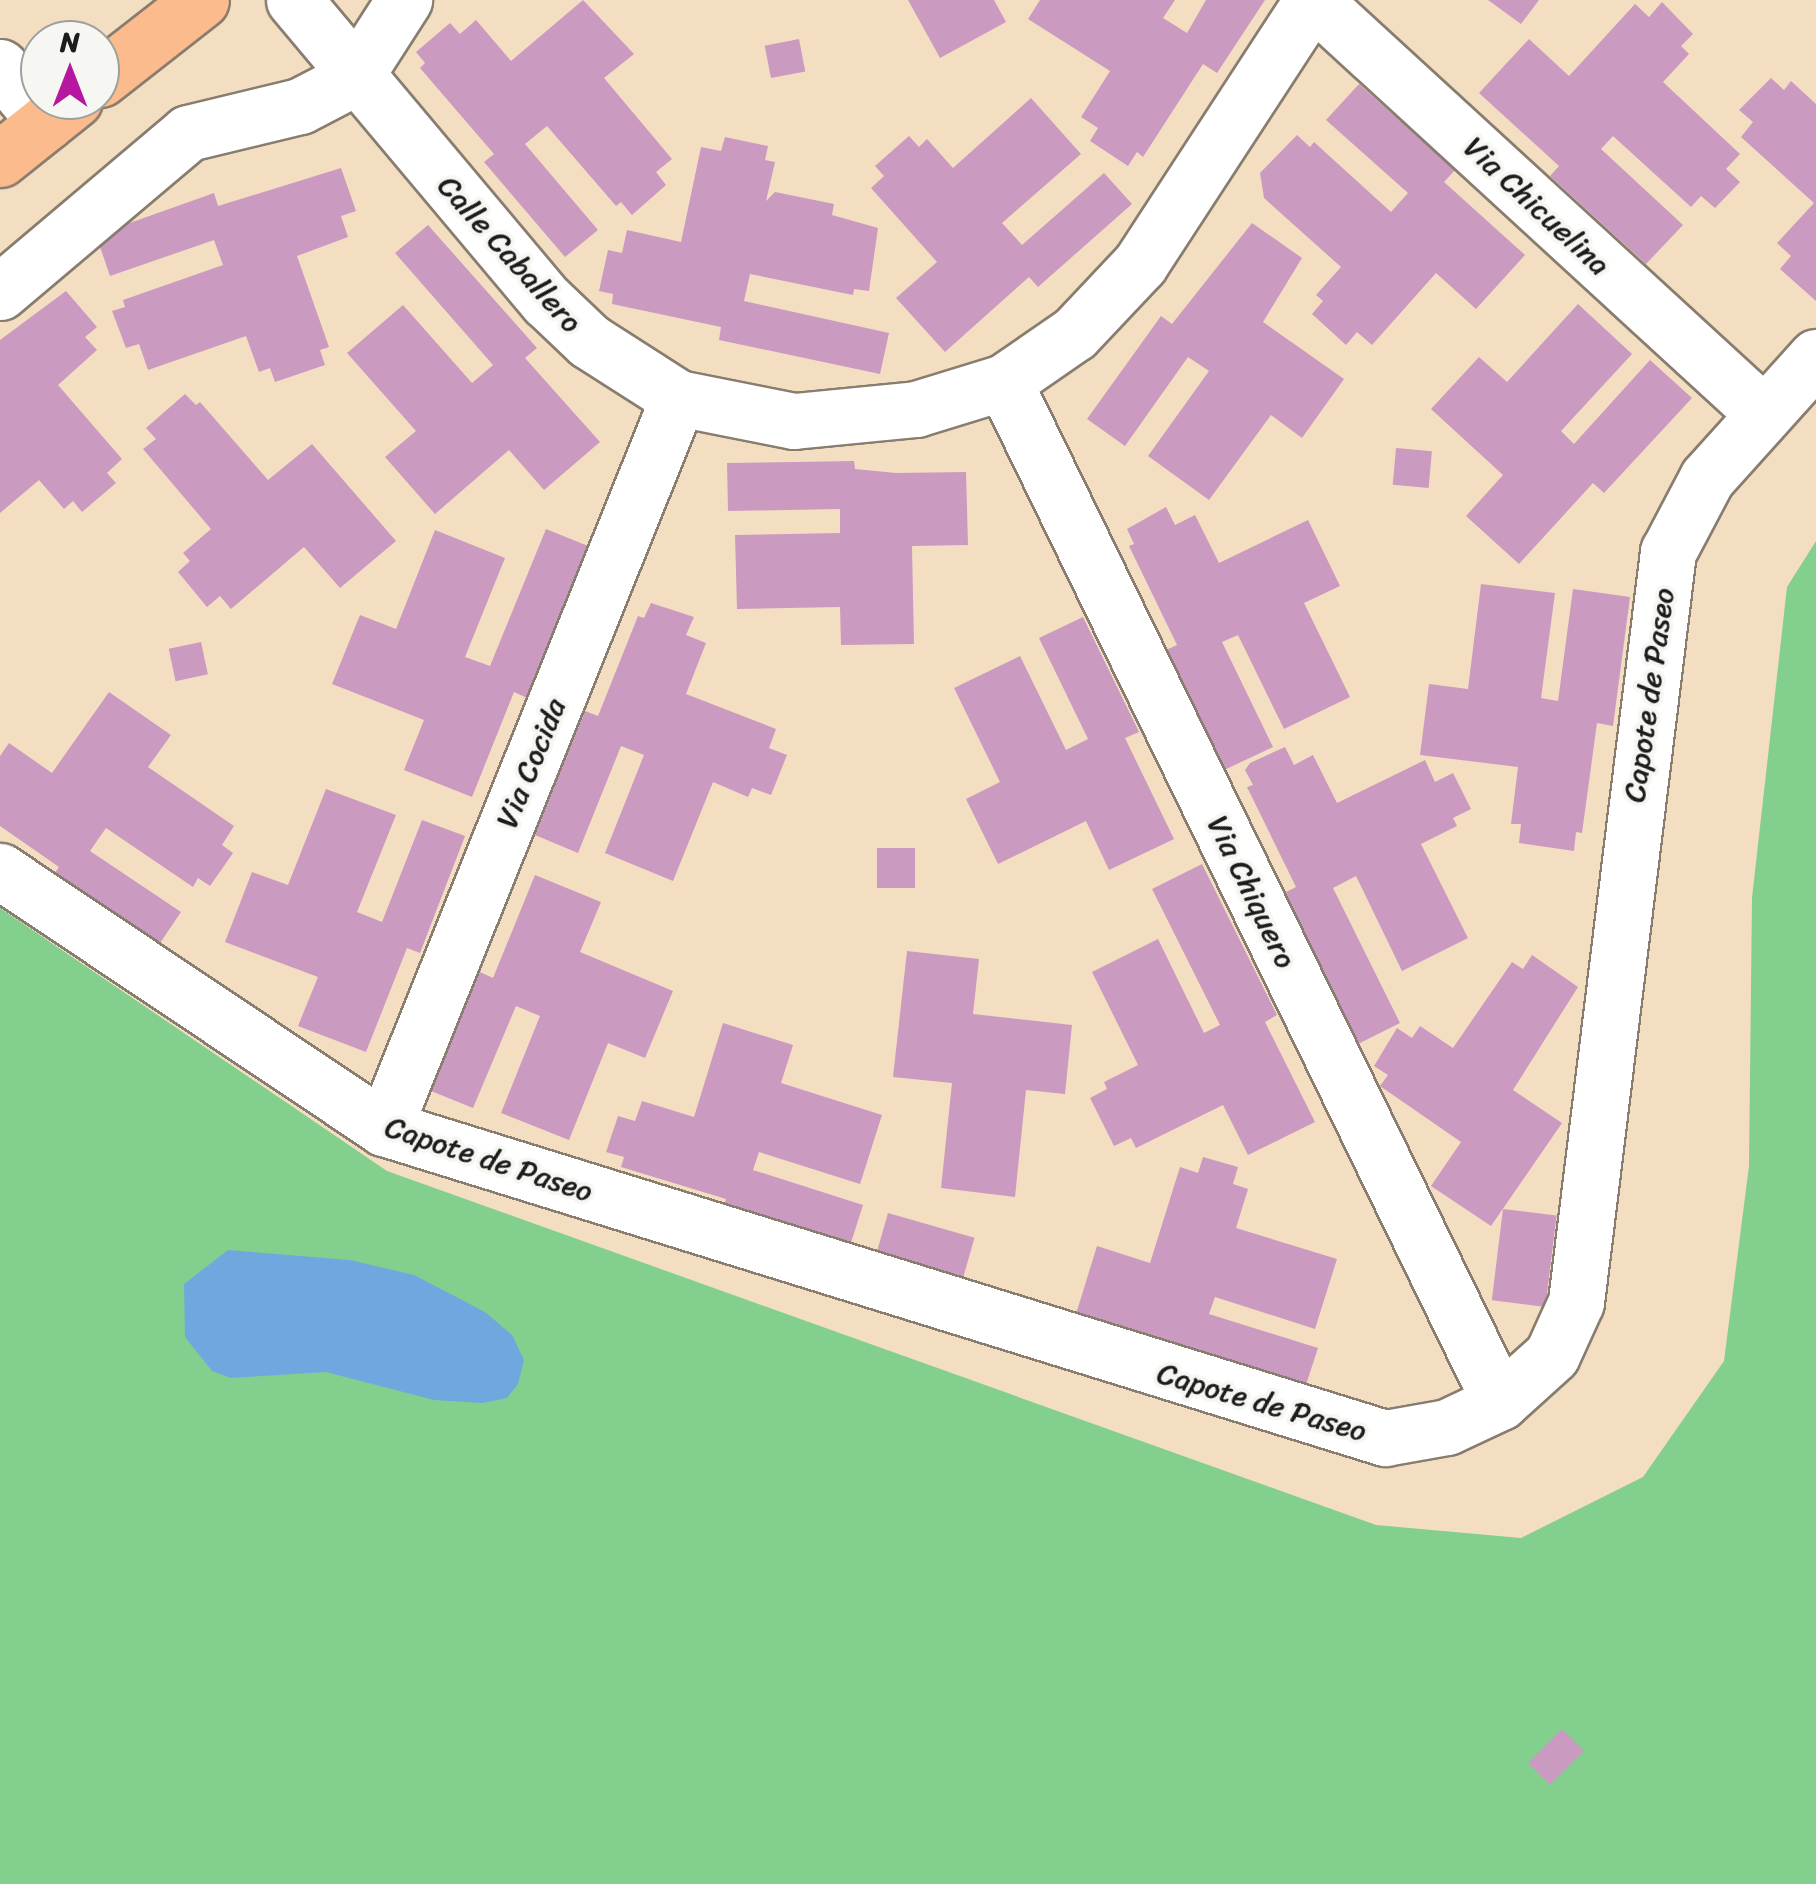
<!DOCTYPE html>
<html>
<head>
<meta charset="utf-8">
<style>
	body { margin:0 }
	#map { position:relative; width:1816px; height:1884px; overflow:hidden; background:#f3dec2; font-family:Sriracha,sans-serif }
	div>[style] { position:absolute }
	.green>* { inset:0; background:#82cf8e }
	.water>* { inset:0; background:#71a7df }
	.building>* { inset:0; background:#cb9ac1; transform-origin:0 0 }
	.roads { filter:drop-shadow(2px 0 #887d6f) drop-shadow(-2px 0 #887d6f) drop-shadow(0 2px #887d6f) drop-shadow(0 -2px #887d6f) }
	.minor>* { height:55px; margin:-27.5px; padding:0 27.5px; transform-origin:27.5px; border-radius:27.5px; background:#fff }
	.major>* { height:55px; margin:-27.5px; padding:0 27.5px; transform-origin:27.5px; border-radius:27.5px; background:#fbbb8d }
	span { translate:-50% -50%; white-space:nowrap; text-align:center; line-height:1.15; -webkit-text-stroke:8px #f6f6f2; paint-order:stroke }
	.street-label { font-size:30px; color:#1c1c1c }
	.north { position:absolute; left:20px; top:20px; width:100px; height:100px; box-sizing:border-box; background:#f6f6f2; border:2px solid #9f9f9c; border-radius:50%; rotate:0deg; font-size:28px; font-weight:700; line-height:40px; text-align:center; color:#1c1c1c }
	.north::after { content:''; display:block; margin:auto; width:35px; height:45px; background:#b5179e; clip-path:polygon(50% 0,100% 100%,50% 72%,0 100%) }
</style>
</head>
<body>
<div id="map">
	<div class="green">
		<i style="clip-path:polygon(1816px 541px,1816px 1884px,0 1884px,0 908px,387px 1171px,1376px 1525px,1521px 1538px,1643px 1477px,1724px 1361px,1749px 1166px,1752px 898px,1787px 587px)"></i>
	</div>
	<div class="water">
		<i style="clip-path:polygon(228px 1250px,350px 1260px,414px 1275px,485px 1312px,512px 1335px,524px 1360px,518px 1384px,507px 1398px,482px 1403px,434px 1400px,326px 1372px,231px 1378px,212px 1371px,185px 1337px,184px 1284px)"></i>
	</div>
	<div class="building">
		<i style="clip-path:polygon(583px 0,634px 54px,604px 78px,672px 159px,656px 172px,666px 185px,632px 215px,621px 202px,616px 206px,547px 126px,525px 144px,598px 230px,565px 257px,484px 162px,494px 154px,420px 68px,425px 63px,416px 52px,450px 23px,460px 34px,476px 20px,511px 61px)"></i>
		<i style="clip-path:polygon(908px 0,994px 0,1006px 22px,940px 58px)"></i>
		<i style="clip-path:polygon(1040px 0,1175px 0,1163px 18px,1187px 33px,1206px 0,1265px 0,1217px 73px,1203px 64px,1143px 157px,1137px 152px,1128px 166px,1090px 141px,1098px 128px,1081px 117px,1110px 71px,1028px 19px)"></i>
		<i style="clip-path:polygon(1488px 0,1539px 0,1521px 24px)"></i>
		<i style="clip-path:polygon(1662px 2px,1693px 34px,1681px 46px,1689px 54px,1663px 82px,1740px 154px,1726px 169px,1740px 182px,1715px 208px,1701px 196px,1691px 207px,1613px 136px,1601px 149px,1683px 225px,1646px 264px,1550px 176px,1559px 166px,1479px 93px,1529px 39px,1569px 76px,1635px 4px,1649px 17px)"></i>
		<i style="left:799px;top:39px;width:33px;height:35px;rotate:79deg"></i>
		<i style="clip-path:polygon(1771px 78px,1784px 90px,1791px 81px,1816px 104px,1816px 301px,1780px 269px,1791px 256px,1777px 243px,1814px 203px,1741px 137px,1753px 122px,1739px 110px)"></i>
		<i style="clip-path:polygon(1359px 84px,1455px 170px,1444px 182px,1525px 255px,1476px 309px,1436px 273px,1372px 345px,1357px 332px,1346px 345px,1312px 314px,1323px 301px,1316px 295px,1341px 267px,1264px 198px,1260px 173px,1297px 135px,1310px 147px,1314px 142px,1391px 212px,1408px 193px,1326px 120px)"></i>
		<i style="clip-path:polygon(1031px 98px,1081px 154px,1002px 223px,1022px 245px,1104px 173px,1132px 204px,1038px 287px,1029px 277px,945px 352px,896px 298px,937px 262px,871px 188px,884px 176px,875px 166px,909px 136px,919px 147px,927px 139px,953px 168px)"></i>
		<i style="clip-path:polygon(725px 137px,768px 146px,765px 160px,775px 162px,766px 201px,775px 192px,834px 204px,832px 215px,878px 228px,869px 291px,854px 289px,853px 295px,750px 274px,744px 301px,889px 333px,880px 374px,719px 340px,721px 327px,612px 304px,613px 294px,599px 291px,608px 250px,622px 253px,627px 230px,681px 242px,701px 147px,721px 151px)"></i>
		<i style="clip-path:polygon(341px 168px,356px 211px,341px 216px,348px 237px,297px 256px,329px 347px,320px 350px,325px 365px,275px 382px,270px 368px,259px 372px,246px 336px,148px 370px,139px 344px,126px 348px,112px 311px,125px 307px,123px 300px,223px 265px,214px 240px,110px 276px,96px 235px,214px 193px,218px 206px)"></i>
		<i style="clip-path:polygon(1252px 223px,1302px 258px,1263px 322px,1344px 379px,1302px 438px,1271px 415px,1209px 500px,1148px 456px,1209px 371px,1188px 357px,1125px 446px,1087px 419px,1161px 316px,1172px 324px)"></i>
		<i style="clip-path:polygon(428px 225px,537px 348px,525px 358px,600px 442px,544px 490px,509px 450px,435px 514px,385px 457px,416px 431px,347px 353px,403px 305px,472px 383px,493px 365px,395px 253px)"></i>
		<i style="clip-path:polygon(66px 291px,97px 327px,85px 337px,97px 350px,58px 385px,122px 459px,107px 473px,116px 483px,82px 512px,73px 501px,64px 509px,39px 480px,0 513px,0 340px)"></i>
		<i style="clip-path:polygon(1578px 304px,1632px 354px,1561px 431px,1574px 444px,1650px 360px,1692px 398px,1604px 493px,1593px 483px,1519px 564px,1466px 516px,1503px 475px,1431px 409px,1479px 357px,1507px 382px)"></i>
		<i style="clip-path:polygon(185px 394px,196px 405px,200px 402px,268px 480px,312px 444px,396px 541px,340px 588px,304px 547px,231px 609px,220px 596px,207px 607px,178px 572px,190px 561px,183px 553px,211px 529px,143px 449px,156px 439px,146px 428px)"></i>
		<i style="left:1396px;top:448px;width:36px;height:37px;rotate:5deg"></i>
		<i style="clip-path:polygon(854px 461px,855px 469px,896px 473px,966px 472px,968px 545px,912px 546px,914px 644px,841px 645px,840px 607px,737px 609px,735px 535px,840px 533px,840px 509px,728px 511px,727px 463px)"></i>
		<i style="clip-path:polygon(1166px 507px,1175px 525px,1195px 515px,1219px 563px,1308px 520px,1340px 586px,1304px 603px,1350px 697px,1284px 729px,1238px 635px,1222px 642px,1273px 747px,1222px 771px,1164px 651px,1177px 645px,1129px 546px,1134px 544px,1127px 529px)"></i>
		<i style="clip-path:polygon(546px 529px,588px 546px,527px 698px,514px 692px,472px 797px,404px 770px,424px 720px,332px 684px,360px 615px,396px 629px,435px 530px,505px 558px,465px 657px,490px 666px)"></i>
		<i style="clip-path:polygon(1481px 584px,1555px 593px,1541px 698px,1558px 701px,1573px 589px,1630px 597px,1613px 726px,1597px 723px,1582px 833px,1576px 832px,1574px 851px,1519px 843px,1521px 824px,1511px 824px,1518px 767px,1420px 755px,1429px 684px,1468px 689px)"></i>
		<i style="clip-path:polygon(651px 603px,694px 617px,686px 635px,706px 643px,686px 694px,776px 729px,769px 748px,787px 755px,771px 795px,752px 788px,748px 797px,713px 782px,673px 881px,605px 853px,644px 755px,621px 746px,578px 853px,535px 835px,585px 711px,598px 716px,638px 616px,644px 618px)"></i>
		<i style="clip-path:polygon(1083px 617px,1139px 732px,1125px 738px,1174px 839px,1109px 870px,1086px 821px,998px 864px,966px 799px,1000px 782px,954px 688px,1020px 656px,1066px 750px,1088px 739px,1039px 638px)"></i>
		<i style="left:201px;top:642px;width:33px;height:33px;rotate:78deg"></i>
		<i style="clip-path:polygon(109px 692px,171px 735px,148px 767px,234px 826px,222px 845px,233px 853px,210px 886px,198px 878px,193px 887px,106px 828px,90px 851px,181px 912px,156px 949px,52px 877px,59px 867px,0 826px,0 756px,9px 743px,52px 773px)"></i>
		<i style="clip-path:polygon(1285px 747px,1294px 765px,1313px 755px,1337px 803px,1425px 760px,1435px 782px,1453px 773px,1471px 809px,1453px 818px,1457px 826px,1421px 844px,1468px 938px,1402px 971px,1356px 876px,1333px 888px,1400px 1023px,1358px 1044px,1284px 893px,1296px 887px,1247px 787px,1253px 785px,1245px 770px,1250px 763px)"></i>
		<i style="clip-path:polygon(326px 789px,396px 815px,357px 912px,382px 922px,422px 820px,465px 836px,420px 953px,407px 948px,366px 1052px,298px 1026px,318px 977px,225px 942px,252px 872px,288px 885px)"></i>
		<i style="left:915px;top:848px;width:40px;height:38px;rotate:90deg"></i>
		<i style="clip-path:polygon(1202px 864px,1277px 1015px,1265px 1022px,1315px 1122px,1248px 1155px,1223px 1105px,1136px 1148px,1131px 1138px,1114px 1146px,1090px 1098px,1107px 1089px,1104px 1082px,1138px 1065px,1092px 972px,1158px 939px,1204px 1033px,1220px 1025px,1152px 889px)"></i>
		<i style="clip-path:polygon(535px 875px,601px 902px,580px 952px,673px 991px,645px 1058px,608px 1043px,569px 1140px,501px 1113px,540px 1016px,516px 1006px,473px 1108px,431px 1091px,480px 972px,493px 978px)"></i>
		<i style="clip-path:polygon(907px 951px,979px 959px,973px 1014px,1072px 1025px,1065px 1094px,1026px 1090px,1015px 1197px,941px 1188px,952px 1083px,893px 1077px)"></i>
		<i style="clip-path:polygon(1532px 955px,1578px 987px,1513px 1090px,1562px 1123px,1491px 1226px,1431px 1186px,1461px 1142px,1380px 1086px,1388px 1075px,1374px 1066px,1397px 1028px,1412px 1038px,1420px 1026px,1453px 1048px,1512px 962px,1523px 969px)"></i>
		<i style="clip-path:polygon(723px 1023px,793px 1045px,781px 1083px,882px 1115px,860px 1184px,759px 1152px,753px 1170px,863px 1205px,847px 1255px,721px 1216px,726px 1199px,621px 1167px,624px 1157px,606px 1152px,618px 1116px,635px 1121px,642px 1101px,694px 1117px)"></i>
		<i style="clip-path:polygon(1203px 1157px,1238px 1167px,1233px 1184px,1248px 1189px,1236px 1228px,1337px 1259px,1315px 1329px,1215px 1297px,1209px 1314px,1318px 1348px,1301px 1400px,1076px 1314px,1097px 1246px,1150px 1263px,1180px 1167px,1198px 1173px)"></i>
		<i style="left:1503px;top:1209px;width:54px;height:92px;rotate:7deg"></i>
		<i style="left:888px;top:1213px;width:90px;height:54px;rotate:16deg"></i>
		<i style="left:1562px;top:1729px;width:31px;height:48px;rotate:45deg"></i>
	</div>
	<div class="roads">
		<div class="minor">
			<i style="left:294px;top:0;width:393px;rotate:50deg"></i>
			<i style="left:547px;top:301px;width:58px;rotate:43.6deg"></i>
			<i style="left:589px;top:341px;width:106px;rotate:32.6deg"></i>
			<i style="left:678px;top:398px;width:118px;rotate:11.2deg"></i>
			<i style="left:794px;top:421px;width:123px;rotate:-5.6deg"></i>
			<i style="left:916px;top:409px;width:92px;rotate:-17.1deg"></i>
			<i style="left:1004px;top:382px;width:86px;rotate:-34.6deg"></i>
			<i style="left:1075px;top:333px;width:95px;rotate:-46.7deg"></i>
			<i style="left:1140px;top:264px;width:315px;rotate:-56.9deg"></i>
			<i style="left:1313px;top:0;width:609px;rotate:42.54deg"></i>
			<i style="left:0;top:67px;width:72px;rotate:50.1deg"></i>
			<i style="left:0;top:292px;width:246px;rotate:-40.2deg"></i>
			<i style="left:188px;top:133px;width:115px;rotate:-13.6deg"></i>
			<i style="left:300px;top:106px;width:61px;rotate:-27.4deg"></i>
			<i style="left:354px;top:78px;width:93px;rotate:-57.3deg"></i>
			<i style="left:1004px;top:382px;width:1134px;rotate:64.07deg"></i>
			<i style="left:0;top:871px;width:462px;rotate:33.8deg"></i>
			<i style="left:384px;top:1128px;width:1048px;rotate:17.21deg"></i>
			<i style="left:1385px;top:1438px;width:63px;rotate:-10.1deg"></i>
			<i style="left:1447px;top:1427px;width:59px;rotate:-25.3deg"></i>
			<i style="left:1500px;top:1402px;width:70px;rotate:-42.1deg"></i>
			<i style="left:1552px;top:1355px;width:58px;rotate:-65.6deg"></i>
			<i style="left:1576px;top:1302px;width:756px;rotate:-83.01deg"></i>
			<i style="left:1668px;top:552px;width:84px;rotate:-62.2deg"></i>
			<i style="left:1707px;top:478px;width:163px;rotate:-48deg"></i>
			<i style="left:384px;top:1128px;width:787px;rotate:-68.06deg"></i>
		</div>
		<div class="major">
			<i style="left:100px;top:79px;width:128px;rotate:-38deg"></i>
			<i style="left:0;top:159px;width:95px;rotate:-38.6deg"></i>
		</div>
	</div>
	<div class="street-label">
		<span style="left:1537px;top:206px;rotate:43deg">Via Chicuelina</span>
		<span style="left:510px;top:254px;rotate:48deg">Calle Caballero</span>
		<span style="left:1649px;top:695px;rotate:-82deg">Capote de Paseo</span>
		<span style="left:531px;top:763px;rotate:-68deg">Via Cocida</span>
		<span style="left:1252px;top:892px;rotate:64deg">Via Chiquero</span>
		<span style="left:489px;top:1159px;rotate:18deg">Capote de Paseo</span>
		<span style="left:1262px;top:1402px;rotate:16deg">Capote de Paseo</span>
	</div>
	<div class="north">N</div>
</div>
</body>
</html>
